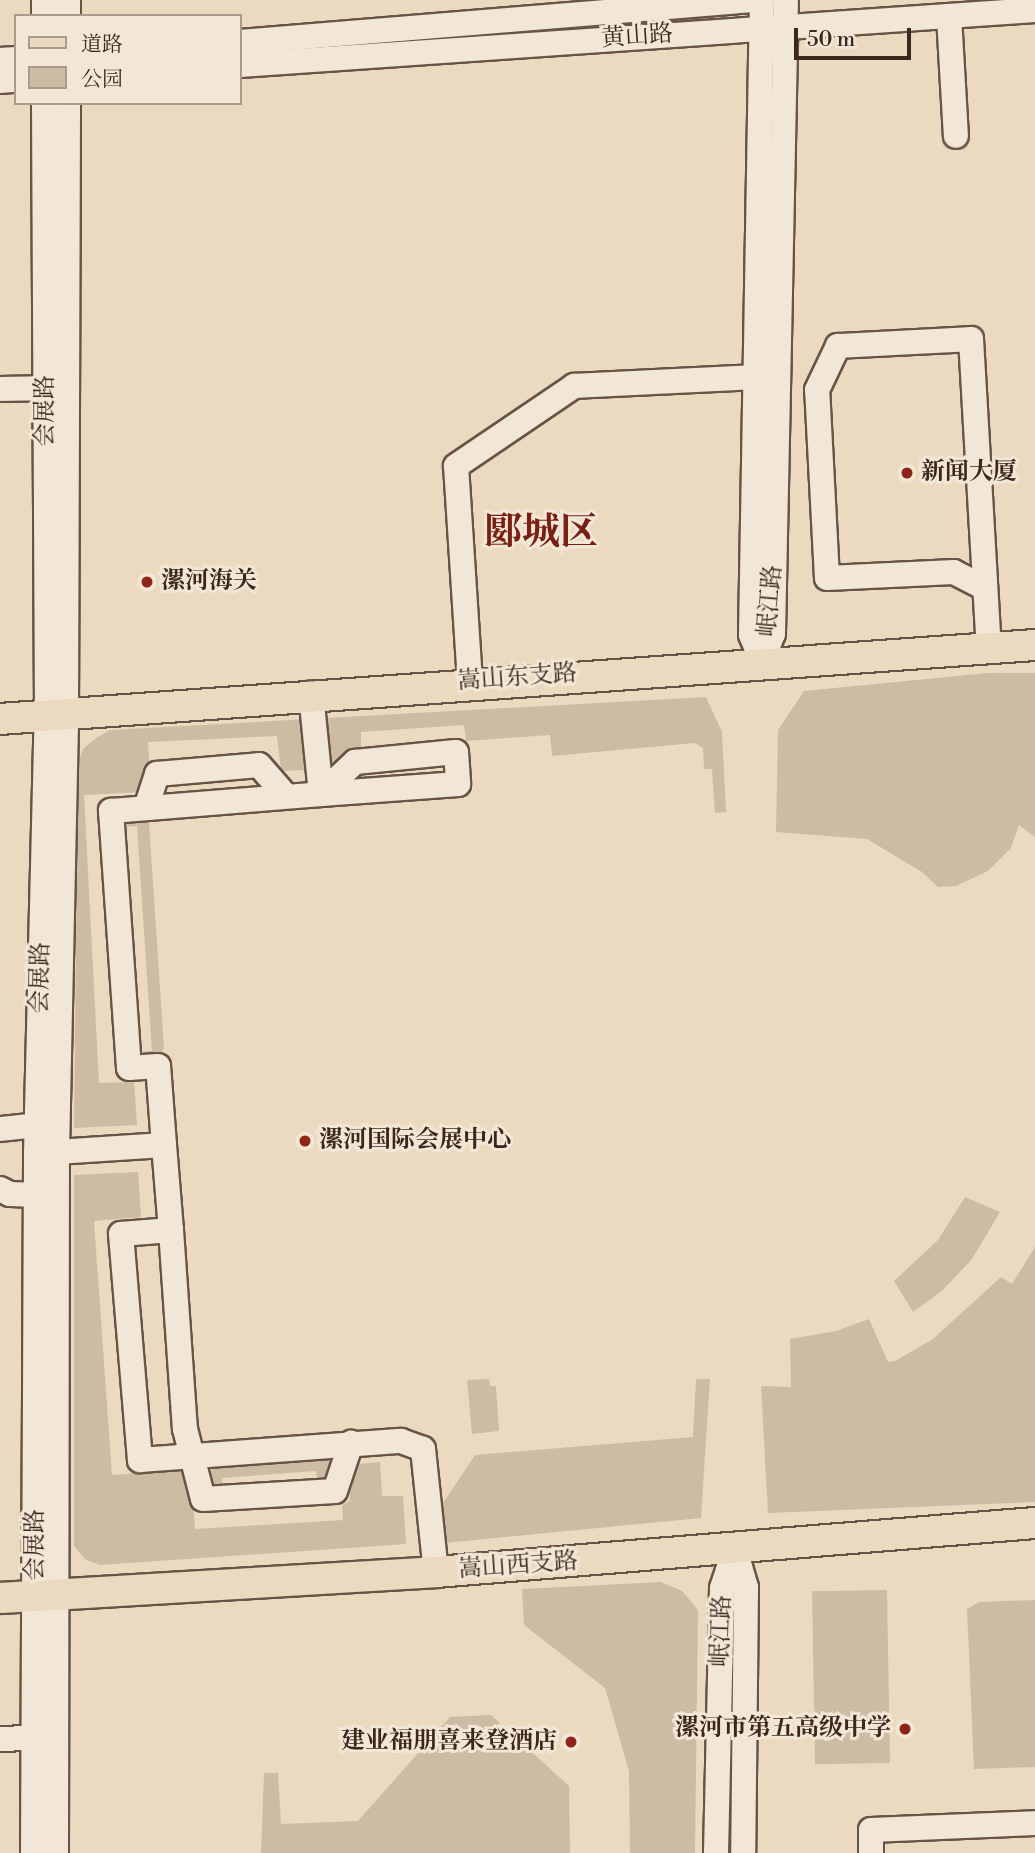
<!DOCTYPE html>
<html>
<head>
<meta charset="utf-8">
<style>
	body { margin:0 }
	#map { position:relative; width:1035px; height:1853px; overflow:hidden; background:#ebdac0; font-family:"Libre Bodoni","Noto Serif SC",serif }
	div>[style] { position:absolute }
	.green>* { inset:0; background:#cdbca4; transform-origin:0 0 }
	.roads { filter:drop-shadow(2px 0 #685446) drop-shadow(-2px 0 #685446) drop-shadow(0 2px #685446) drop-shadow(0 -2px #685446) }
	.minor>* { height:24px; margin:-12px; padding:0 12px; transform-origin:12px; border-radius:12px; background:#f2e7d6 }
	.major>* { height:30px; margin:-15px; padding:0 15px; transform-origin:15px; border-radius:15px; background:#ebdac0 }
	.dots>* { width:19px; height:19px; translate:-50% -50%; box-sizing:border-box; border:4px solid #f2e7d6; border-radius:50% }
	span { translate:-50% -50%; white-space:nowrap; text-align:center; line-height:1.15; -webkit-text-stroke:6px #f2e7d6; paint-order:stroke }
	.street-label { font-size:24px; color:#3c271d }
	.poi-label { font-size:24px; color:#3c271d; font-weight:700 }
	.left { translate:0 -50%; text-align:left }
	.right { translate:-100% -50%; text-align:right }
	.town-label { font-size:38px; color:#7a1f14; font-weight:700 }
	.legend { position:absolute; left:14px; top:14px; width:228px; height:91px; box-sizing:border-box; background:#f2e7d6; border:2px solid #a99a8c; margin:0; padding:9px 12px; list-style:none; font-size:21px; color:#3c271d }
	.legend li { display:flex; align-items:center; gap:14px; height:35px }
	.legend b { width:35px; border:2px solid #a99a8c }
	.scale { position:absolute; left:794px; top:28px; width:117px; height:32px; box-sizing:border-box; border:4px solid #3c271d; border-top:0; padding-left:9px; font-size:21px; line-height:24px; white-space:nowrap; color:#3c271d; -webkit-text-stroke:5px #f2e7d6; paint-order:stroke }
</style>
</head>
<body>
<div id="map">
	<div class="green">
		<i style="clip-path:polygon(988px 673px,1035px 673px,1035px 837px,1019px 825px,1011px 848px,988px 871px,956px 886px,938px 887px,922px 872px,867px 839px,776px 832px,778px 730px,804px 691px)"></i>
		<i style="clip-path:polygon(706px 697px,722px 732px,726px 812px,715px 813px,712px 769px,704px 769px,703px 748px,695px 743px,552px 756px,550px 735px,466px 741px,464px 725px,361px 732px,361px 751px,332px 769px,281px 771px,277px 736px,148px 742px,151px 782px,144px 792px,84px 795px,99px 1083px,134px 1082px,137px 1125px,74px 1128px,78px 764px,83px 749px,96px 738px,110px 730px)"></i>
		<i style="clip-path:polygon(138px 815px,149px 822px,164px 1048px,158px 1057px,147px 1060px,134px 1052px,152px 1051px,137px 826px,124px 827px)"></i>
		<i style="clip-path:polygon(138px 1172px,141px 1217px,94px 1221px,112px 1475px,182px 1470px,191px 1476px,195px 1529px,343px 1520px,342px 1505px,350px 1501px,347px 1465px,380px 1462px,382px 1496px,403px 1496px,406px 1544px,100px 1565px,86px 1560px,74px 1546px,74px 1175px)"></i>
		<i style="clip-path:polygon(965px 1197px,1000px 1212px,972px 1259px,943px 1290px,913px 1312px,894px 1281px,938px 1240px)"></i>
		<i style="clip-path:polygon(1035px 1247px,1035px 1502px,768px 1513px,761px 1386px,791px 1387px,790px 1339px,836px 1331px,869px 1319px,888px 1362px,895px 1361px,933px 1339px,1001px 1277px,1012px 1284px)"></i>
		<i style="clip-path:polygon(489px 1379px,490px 1386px,496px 1386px,499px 1431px,472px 1434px,467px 1380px)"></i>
		<i style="clip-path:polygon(696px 1379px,710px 1379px,701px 1518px,444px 1543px,441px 1506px,475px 1455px,693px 1437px)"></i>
		<i style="clip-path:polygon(330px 1458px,333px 1471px,328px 1482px,318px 1486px,316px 1471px,222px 1478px,223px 1494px,211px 1488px,209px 1477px,212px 1468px,220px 1464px)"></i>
		<i style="clip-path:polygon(661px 1582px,682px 1591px,698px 1610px,695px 1853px,630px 1853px,629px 1771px,605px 1688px,524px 1625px,522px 1589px)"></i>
		<i style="left:887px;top:1590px;width:173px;height:75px;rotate:89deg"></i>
		<i style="clip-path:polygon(1035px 1600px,1035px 1767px,974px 1769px,967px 1609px,979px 1602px)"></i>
		<i style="clip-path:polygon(491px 1715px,569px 1786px,570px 1853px,261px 1853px,264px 1773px,278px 1773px,281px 1824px,358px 1821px,450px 1717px)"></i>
	</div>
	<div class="roads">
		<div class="minor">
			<i style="left:44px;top:0;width:16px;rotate:90deg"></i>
			<i style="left:68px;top:16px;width:16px;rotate:-90deg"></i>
			<i style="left:949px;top:16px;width:120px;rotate:86.7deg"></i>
			<i style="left:240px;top:42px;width:515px;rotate:-4.68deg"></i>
			<i style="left:0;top:60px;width:16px;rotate:-4deg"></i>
			<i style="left:240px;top:65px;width:797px;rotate:-3.96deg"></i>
			<i style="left:0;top:81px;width:16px;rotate:-4deg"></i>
			<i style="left:0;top:389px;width:59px;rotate:-1deg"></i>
			<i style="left:985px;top:588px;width:35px;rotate:-153deg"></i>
			<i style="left:954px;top:572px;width:127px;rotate:177.3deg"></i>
			<i style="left:827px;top:578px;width:188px;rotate:-93deg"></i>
			<i style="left:817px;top:390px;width:49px;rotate:-64.5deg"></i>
			<i style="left:838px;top:346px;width:133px;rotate:-3deg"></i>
			<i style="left:971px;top:339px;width:309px;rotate:86.7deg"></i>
			<i style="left:762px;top:662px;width:30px;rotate:-69deg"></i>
			<i style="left:773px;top:634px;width:634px;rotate:-88.83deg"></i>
			<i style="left:762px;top:662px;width:29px;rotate:-112deg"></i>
			<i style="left:751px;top:635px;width:635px;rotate:-89.01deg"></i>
			<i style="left:470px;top:682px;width:216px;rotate:-93.7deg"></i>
			<i style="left:456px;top:466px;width:143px;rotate:-34.1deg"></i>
			<i style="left:574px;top:386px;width:182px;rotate:-2.8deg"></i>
			<i style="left:456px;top:752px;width:32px;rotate:86deg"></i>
			<i style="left:458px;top:784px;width:137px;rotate:175.8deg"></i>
			<i style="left:321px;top:794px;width:47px;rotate:-43.3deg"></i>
			<i style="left:355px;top:762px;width:101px;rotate:-5.7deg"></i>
			<i style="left:146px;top:808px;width:36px;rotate:-72deg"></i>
			<i style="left:157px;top:774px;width:102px;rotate:-5deg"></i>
			<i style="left:259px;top:765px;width:41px;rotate:48.9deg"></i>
			<i style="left:0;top:1129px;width:37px;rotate:-6deg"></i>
			<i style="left:164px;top:1145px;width:79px;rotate:-94.3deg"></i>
			<i style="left:158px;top:1066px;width:29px;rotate:176deg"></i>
			<i style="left:129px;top:1068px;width:258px;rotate:-94deg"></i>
			<i style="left:111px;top:811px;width:211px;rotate:-4.6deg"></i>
			<i style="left:321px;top:794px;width:101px;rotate:-95.7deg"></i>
			<i style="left:41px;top:1153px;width:123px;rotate:-3.7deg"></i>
			<i style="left:164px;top:1145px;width:85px;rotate:85.3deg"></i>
			<i style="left:171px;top:1230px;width:50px;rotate:175.4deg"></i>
			<i style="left:121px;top:1234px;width:227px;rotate:85.2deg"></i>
			<i style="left:140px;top:1460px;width:262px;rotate:-4.2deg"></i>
			<i style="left:401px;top:1441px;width:23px;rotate:20deg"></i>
			<i style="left:423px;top:1449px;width:124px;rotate:84deg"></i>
			<i style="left:0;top:1189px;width:11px;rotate:27deg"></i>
			<i style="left:10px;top:1194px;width:27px;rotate:2deg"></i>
			<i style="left:171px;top:1230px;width:199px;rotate:86deg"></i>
			<i style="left:185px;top:1429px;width:72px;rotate:75.6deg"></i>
			<i style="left:203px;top:1499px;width:132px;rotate:-3.5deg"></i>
			<i style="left:335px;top:1491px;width:51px;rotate:-71.6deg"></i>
			<i style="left:735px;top:1549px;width:40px;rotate:74deg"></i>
			<i style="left:746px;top:1587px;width:266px;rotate:90.6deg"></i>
			<i style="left:0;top:1739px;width:34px;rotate:-2deg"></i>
			<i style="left:33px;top:1853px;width:700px;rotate:-89.75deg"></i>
			<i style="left:36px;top:1153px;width:438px;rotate:-88.6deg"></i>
			<i style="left:47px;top:715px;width:612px;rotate:-90.28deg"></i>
			<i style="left:56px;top:1853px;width:701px;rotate:-89.92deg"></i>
			<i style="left:57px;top:1152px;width:439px;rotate:-88.8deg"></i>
			<i style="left:66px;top:713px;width:610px;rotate:-89.81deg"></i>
			<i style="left:716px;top:1853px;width:265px;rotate:-88.7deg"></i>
			<i style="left:722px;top:1588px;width:41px;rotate:-71.6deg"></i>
			<i style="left:871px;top:1853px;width:23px;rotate:-90deg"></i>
			<i style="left:871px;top:1830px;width:164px;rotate:-2.4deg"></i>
		</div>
		<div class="major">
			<i style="left:0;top:719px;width:1038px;rotate:-4.09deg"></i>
			<i style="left:0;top:1598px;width:437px;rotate:-3.4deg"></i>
			<i style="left:436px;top:1572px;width:601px;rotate:-4.68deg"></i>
		</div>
	</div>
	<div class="dots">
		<i style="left:907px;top:473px;background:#8f2418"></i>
		<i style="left:147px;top:582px;background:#8f2418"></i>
		<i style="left:305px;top:1141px;background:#8f2418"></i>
		<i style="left:905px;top:1729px;background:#8f2418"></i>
		<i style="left:571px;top:1742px;background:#8f2418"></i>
	</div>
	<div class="street-label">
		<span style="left:637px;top:37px;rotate:-4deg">黄山路</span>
		<span style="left:46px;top:411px;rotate:-90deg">会展路</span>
		<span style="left:771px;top:601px;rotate:-85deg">岷江路</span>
		<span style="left:517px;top:678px;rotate:-4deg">嵩山东支路</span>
		<span style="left:41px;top:978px;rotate:-89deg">会展路</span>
		<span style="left:36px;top:1545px;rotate:-90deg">会展路</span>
		<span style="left:518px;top:1566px;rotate:-4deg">嵩山西支路</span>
		<span style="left:722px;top:1631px;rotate:-88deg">岷江路</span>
	</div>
	<div class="poi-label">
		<span class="left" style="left:921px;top:473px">新闻大厦</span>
		<span class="left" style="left:161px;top:582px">漯河海关</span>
		<span class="left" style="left:319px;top:1141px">漯河国际会展中心</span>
		<span class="right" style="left:891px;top:1729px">漯河市第五高级中学</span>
		<span class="right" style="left:557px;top:1742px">建业福朋喜来登酒店</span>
	</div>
	<div class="town-label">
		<span style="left:541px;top:533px">郾城区</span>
	</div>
	<ul class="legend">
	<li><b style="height:9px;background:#ebdac0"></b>道路</li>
	<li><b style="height:19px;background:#cdbca4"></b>公园</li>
	</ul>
	<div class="scale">50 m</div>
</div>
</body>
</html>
